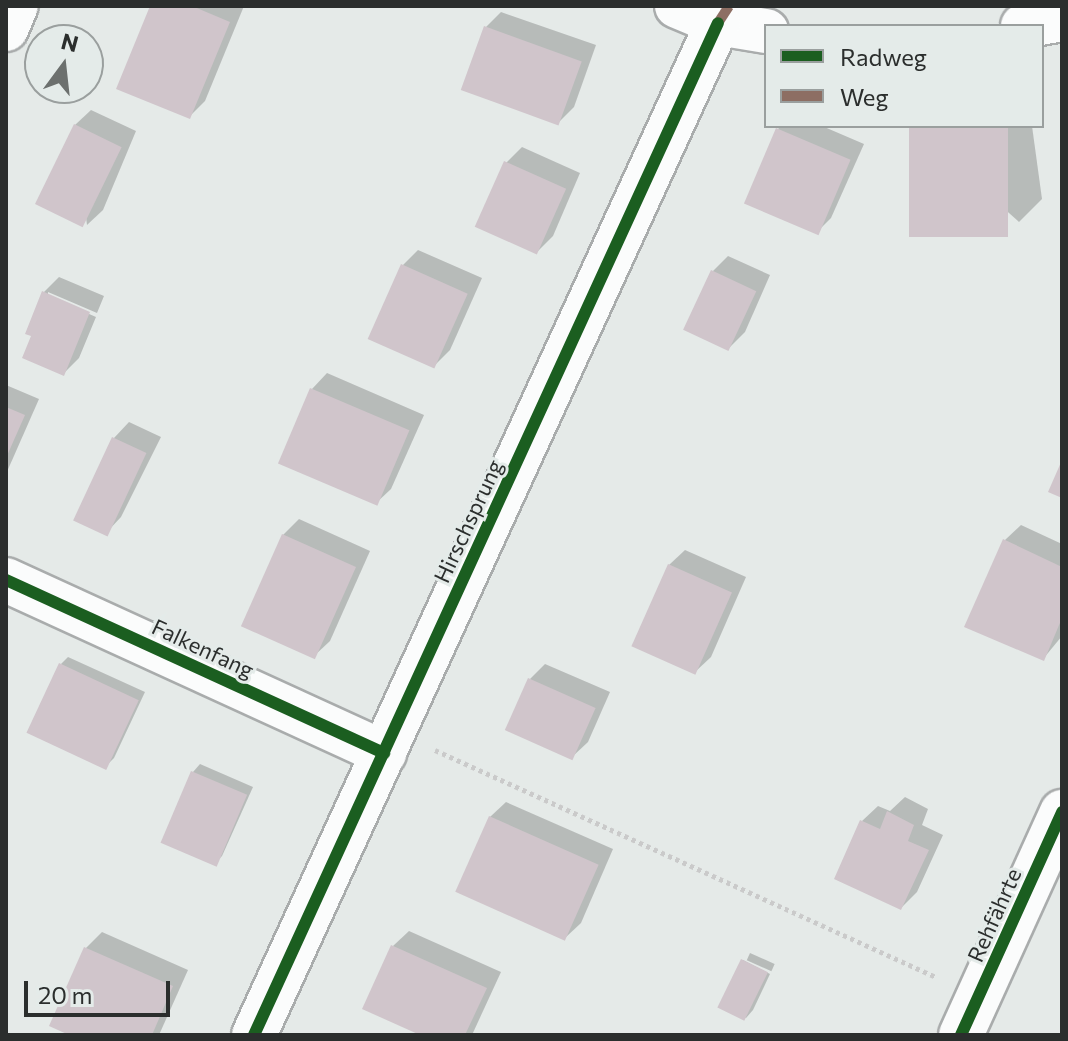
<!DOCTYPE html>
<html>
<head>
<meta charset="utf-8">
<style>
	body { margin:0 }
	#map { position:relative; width:1068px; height:1041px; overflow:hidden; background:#e5eae8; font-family:Commissioner,sans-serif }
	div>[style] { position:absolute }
	.shadow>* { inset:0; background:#0003; transform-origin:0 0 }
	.building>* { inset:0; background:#d0c5cb; transform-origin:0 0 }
	.path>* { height:5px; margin-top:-2.5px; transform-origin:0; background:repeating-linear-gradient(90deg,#cacaca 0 4px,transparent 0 8px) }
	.roads { filter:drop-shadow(2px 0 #a9acac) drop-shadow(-2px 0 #a9acac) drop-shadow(0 2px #a9acac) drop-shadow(0 -2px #a9acac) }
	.street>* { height:44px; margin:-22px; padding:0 22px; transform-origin:22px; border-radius:22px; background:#fbfcfc }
	.quiet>* { height:10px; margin-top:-5px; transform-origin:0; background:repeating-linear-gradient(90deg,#8d6e63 0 20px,transparent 0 30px) }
	.cycleway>* { height:12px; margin:-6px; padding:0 6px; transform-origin:6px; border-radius:6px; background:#1b5e20 }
	span { translate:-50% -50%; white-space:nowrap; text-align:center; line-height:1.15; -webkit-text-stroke:6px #e4ebe9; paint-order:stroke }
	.street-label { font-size:22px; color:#2b2e2d }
	.frame { position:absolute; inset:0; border:8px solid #2b2e2d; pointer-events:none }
	.legend { position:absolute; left:764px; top:24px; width:280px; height:104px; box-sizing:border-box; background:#e4ebe9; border:2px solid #9a9f9e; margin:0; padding:10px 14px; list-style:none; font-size:24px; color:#2b2e2d }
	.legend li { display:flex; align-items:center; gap:16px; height:40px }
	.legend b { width:40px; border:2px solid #9a9f9e }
	.north { position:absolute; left:24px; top:24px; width:80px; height:80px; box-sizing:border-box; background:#e4ebe9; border:2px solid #9a9f9e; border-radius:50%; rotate:15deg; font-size:22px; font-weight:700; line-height:32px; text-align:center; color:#2b2e2d }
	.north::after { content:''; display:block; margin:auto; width:28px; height:36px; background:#6c706e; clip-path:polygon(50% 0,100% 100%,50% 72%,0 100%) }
	.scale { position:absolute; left:24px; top:981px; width:146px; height:36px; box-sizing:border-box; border:4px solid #2b2e2d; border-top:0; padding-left:10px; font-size:24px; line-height:28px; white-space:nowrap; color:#2b2e2d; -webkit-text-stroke:6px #e4ebe9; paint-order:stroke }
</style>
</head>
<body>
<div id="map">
	<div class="shadow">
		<i style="clip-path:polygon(152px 6px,244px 6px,205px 101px,189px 117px)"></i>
		<i style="clip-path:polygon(501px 12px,596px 45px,574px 107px,558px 123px,486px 27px)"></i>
		<i style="clip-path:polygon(91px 110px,136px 131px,103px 210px,87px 225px,75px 125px)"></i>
		<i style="clip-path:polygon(781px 126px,822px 126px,864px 144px,831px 218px,816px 233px,778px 129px)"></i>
		<i style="clip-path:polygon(911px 126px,1032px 126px,1042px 199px,1019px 222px)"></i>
		<i style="clip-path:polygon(522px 147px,580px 173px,553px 236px,537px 252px,506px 163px)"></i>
		<i style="clip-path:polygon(418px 250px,482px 278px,450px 350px,434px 366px,402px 266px)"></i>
		<i style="clip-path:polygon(728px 256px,770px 275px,745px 332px,729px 348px,712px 272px)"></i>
		<i style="clip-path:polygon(59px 277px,104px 296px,97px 313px,48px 292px,48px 296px,96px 317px,79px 358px,64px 373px,34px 335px,43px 293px)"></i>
		<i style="clip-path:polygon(327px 373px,424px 415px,391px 489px,375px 504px,312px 389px)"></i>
		<i style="clip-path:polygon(6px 385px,39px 399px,6px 474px)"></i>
		<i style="clip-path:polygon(129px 422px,161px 437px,121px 517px,106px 533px,114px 438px)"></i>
		<i style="clip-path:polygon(299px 519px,370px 551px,330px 641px,314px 656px,283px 535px)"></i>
		<i style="clip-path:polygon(1021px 525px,1062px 544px,1062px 636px,1043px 659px,1005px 540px)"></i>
		<i style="clip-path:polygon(685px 550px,746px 577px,711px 657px,695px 672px,669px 565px)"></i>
		<i style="clip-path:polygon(68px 657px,145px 692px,114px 758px,106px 766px,61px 664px)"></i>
		<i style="clip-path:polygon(545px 664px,610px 692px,588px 742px,572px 757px,530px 679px)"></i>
		<i style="clip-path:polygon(200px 764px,253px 787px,222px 856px,214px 864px,193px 772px)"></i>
		<i style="clip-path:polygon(905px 797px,928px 809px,922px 825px,943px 835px,917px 892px,901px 908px,862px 821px,878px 806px,890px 811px)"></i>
		<i style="clip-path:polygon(506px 802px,613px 849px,581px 923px,565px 938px,490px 817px)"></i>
		<i style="clip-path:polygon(409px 931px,501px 972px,472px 1035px,425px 1035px,393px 946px)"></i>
		<i style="clip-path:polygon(102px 932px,188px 970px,159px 1035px,74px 1035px,86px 948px)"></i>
		<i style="left:750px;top:953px;width:27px;height:8px;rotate:24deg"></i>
		<i style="clip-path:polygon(743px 960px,770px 974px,753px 1010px,746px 1018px,722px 1008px)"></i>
	</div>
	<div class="building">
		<i style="clip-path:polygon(150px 6px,192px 6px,230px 22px,190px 119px,116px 89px)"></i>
		<i style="left:484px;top:26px;width:104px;height:68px;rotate:20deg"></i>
		<i style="left:74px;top:124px;width:53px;height:89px;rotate:26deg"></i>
		<i style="left:909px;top:126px;width:99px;height:111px"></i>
		<i style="left:776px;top:128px;width:81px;height:82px;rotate:23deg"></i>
		<i style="left:504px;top:161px;width:68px;height:72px;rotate:24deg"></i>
		<i style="left:401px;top:264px;width:73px;height:82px;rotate:24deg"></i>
		<i style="left:711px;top:270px;width:50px;height:66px;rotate:25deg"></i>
		<i style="clip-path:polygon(42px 291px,90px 312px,64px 376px,22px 358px,31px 336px,25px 334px)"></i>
		<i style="left:310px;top:388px;width:108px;height:82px;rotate:23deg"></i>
		<i style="clip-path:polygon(6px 407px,25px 415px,6px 458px)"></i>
		<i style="left:112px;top:437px;width:38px;height:92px;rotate:25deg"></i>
		<i style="clip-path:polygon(1062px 460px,1062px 498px,1048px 492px)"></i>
		<i style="left:282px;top:534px;width:81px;height:101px;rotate:24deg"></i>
		<i style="clip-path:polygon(1003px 539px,1062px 567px,1062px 618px,1044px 661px,964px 627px)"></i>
		<i style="left:668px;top:564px;width:70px;height:90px;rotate:24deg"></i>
		<i style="left:59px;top:663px;width:88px;height:77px;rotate:25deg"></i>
		<i style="left:528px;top:678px;width:74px;height:57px;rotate:24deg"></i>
		<i style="left:191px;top:771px;width:61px;height:78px;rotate:23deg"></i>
		<i style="clip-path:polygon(887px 811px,914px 825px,908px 841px,929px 850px,901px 910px,834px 879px,860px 820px,880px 829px)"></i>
		<i style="left:489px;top:816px;width:120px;height:83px;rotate:24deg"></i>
		<i style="clip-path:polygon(391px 945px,487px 988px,465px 1035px,420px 1035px,362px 1009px)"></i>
		<i style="clip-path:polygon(84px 947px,173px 986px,152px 1035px,69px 1035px,49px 1026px)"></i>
		<i style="left:741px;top:959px;width:30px;height:54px;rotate:26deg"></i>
	</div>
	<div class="path">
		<i style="left:435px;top:750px;width:550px;rotate:24.37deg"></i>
	</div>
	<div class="roads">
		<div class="street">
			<i style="left:677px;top:6px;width:44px;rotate:22.5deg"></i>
			<i style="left:718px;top:23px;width:49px;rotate:9.5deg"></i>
			<i style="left:1023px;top:26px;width:40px;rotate:-10deg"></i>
			<i style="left:6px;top:29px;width:25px;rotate:-67deg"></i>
			<i style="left:6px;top:580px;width:416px;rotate:24.6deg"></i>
			<i style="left:254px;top:1035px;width:1113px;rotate:-65.37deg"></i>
			<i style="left:961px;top:1035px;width:245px;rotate:-65.6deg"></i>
		</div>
	</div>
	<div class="quiet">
		<i style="left:718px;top:23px;width:20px;rotate:-57deg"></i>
	</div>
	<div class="cycleway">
		<i style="left:6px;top:580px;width:416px;rotate:24.6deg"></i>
		<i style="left:254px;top:1035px;width:1113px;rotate:-65.37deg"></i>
		<i style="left:961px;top:1035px;width:245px;rotate:-65.6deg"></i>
	</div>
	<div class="street-label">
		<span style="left:468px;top:521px;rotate:-65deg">Hirschsprung</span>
		<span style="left:203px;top:648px;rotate:25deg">Falkenfang</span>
		<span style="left:994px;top:915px;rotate:-66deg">Rehfährte</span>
	</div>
	<div class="frame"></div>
	<ul class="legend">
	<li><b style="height:10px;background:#1b5e20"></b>Radweg</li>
	<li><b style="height:10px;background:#8d6e63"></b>Weg</li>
	</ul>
	<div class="north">N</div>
	<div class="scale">20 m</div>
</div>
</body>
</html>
